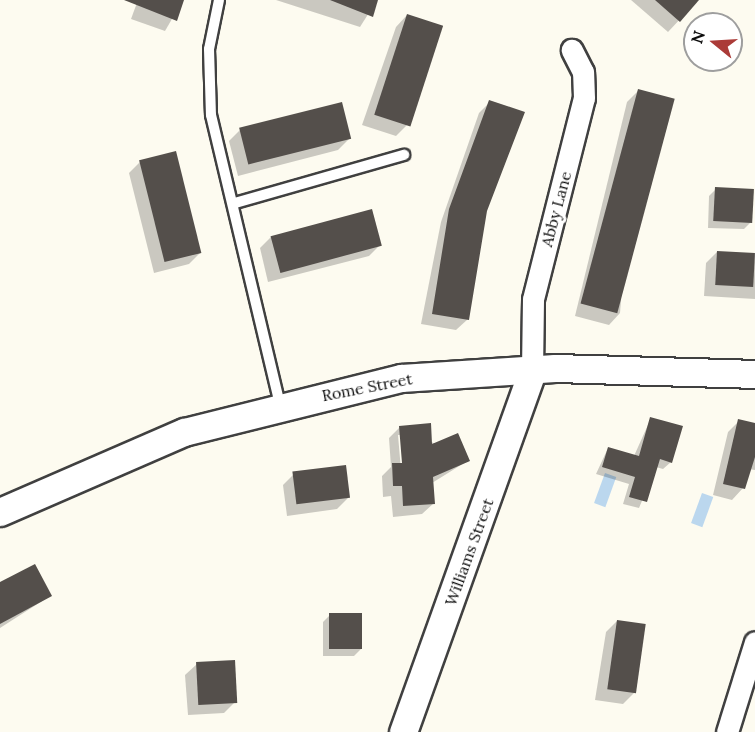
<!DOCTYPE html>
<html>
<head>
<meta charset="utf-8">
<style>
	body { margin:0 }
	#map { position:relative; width:755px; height:732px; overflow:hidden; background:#fdfbf0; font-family:Lora,serif }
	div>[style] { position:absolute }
	.water>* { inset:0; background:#bbd7ee; transform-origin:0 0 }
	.shadow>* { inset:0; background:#0003 }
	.building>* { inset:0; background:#544f4b; transform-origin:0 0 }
	.roads { filter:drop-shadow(2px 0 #404040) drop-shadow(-2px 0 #404040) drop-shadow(0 2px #404040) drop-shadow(0 -2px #404040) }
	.service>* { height:10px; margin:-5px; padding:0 5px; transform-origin:5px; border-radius:5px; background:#fff }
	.minor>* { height:21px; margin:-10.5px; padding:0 10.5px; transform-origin:10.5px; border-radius:10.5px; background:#fff }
	.tertiary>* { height:27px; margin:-13.5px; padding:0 13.5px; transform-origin:13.5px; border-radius:13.5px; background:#fff }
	span { translate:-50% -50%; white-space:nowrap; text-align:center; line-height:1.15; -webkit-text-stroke:6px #fff; paint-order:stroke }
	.street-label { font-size:16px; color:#0d0d0d }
	.north { position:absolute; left:683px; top:12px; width:60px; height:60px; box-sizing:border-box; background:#fff; border:2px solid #9e9e9e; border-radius:50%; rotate:288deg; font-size:16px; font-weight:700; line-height:24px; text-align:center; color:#0d0d0d }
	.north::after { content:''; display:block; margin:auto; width:21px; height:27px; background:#ab3b38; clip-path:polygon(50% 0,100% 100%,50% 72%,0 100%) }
</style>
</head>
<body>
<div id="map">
	<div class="water">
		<i style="left:605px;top:473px;width:12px;height:32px;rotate:20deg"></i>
		<i style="left:702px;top:493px;width:12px;height:32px;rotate:20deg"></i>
	</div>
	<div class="shadow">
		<i style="clip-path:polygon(138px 0,183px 0,165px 31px,131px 19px)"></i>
		<i style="clip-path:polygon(276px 0,377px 0,360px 27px)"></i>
		<i style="clip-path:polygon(631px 0,698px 0,668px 32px)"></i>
		<i style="clip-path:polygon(407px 15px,407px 125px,396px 136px,362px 125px,396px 27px)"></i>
		<i style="clip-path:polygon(638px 91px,620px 313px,609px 325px,575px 316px,627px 102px)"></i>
		<i style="clip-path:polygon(490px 102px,468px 319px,456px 330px,421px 324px,441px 222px,479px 113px)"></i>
		<i style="clip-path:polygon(240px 130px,349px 139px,338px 150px,238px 176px,229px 141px)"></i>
		<i style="clip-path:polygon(140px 162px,200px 253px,189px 264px,154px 273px,129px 173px)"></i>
		<i style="clip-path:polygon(716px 189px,751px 222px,744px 229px,708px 228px,709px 196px)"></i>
		<i style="clip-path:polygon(271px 237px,380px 245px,369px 256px,268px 282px,260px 248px)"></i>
		<i style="clip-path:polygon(717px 252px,755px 254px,755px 299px,704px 296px,706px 263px)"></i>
		<i style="clip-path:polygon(651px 418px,671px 462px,663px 469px,656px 467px,639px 508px,623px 504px,629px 484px,596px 474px,608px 448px,634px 456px)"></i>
		<i style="clip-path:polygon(739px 421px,755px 424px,755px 470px,748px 469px,743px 488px,732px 500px,713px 495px,728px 432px)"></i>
		<i style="clip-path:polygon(evenodd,400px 427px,469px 460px,432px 483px,434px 503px,422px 514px,393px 517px,391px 496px,383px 497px,382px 476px,391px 467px,389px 438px,400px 427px,398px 435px,401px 435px,404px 470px,401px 470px,398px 435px)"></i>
		<i style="clip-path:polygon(294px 474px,348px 498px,337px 509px,287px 516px,283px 485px)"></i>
		<i style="clip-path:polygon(0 584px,50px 596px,0 628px)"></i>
		<i style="clip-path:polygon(330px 615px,361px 649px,354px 656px,323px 656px,323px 622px)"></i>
		<i style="clip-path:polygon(617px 621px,634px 693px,623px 704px,595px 700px,606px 632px)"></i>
		<i style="clip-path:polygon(197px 664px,235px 702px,224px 713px,188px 715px,185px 675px)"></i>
	</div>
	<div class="building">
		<i style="clip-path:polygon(124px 0,184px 0,177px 21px)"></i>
		<i style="clip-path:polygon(330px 0,378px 0,373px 17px)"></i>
		<i style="clip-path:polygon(655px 0,699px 0,680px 22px)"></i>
		<i style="left:407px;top:14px;width:38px;height:106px;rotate:18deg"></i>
		<i style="left:638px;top:89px;width:38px;height:222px;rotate:15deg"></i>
		<i style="clip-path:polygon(489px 100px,525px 112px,487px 211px,469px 320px,432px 314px,449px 209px)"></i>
		<i style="left:342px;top:102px;width:38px;height:106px;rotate:76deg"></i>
		<i style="left:176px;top:151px;width:105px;height:38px;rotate:76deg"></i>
		<i style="left:715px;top:187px;width:39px;height:34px;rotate:3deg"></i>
		<i style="left:372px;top:209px;width:38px;height:105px;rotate:75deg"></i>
		<i style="left:717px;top:251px;width:38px;height:34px;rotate:3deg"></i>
		<i style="clip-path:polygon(650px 417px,683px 426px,672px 463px,660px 459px,647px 502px,629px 497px,635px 477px,602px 467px,608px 447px,639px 456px)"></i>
		<i style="clip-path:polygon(738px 419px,755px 423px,755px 457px,745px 489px,723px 484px)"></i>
		<i style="clip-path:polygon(431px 423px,432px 444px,458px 433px,470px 461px,433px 477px,435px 504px,403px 506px,402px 486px,393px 486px,392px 463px,402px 463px,399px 426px)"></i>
		<i style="left:346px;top:465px;width:33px;height:54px;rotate:83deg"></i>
		<i style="clip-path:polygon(35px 564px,52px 596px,0 624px,0 582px)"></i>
		<i style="left:329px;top:613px;width:33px;height:36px"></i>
		<i style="left:617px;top:620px;width:29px;height:70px;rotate:8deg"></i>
		<i style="left:235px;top:660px;width:43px;height:39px;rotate:87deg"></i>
	</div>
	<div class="roads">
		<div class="service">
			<i style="left:219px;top:0;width:50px;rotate:101.5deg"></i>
			<i style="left:209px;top:49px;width:66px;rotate:88.3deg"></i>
			<i style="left:211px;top:115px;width:298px;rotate:76.6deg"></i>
			<i style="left:235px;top:203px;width:176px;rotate:-15.9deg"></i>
		</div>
		<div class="minor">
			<i style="left:532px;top:371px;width:72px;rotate:-89.2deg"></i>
			<i style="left:533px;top:299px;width:207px;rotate:-75.8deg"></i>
			<i style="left:584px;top:98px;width:26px;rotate:-92deg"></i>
			<i style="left:583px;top:72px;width:25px;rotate:-117deg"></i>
			<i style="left:727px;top:732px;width:94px;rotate:-72.7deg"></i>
		</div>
		<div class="tertiary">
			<i style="left:0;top:512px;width:201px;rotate:-23.5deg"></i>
			<i style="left:184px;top:432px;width:224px;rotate:-14deg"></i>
			<i style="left:401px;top:378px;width:154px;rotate:-3.7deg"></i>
			<i style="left:555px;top:368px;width:200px;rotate:1.7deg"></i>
			<i style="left:403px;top:732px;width:383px;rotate:-70.3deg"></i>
		</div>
	</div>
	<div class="street-label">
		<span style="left:556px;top:209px;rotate:-75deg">Abby Lane</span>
		<span style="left:367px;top:387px;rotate:-11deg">Rome Street</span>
		<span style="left:469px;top:552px;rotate:-70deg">Williams Street</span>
	</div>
	<div class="north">N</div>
</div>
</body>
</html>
